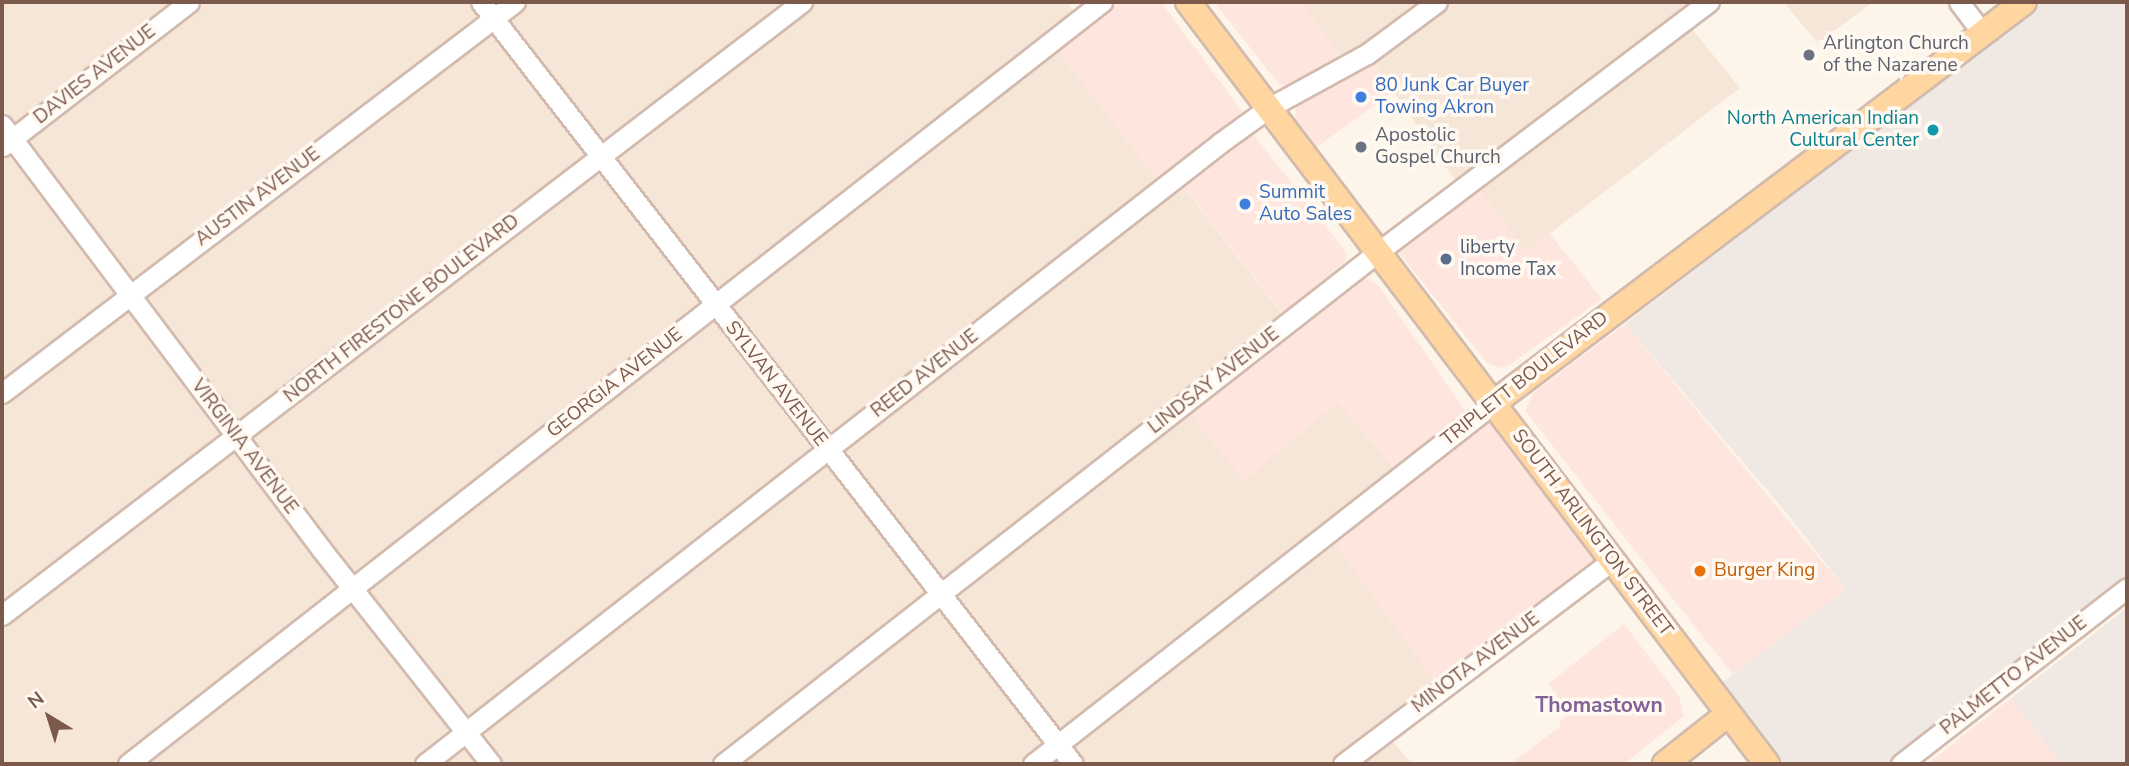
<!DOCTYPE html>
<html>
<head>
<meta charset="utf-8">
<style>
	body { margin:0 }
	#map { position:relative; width:2129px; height:766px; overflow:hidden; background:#fef5ea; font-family:"Nunito Sans",sans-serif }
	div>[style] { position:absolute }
	.residential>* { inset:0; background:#f6e6d8 }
	.commercial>* { inset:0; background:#fee5de; transform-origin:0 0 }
	.industrial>* { inset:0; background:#efe8e3 }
	.roads { filter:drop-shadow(2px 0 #d2bbae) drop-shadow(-2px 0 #d2bbae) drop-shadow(0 2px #d2bbae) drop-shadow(0 -2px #d2bbae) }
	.minor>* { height:19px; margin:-9.5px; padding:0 9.5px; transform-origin:9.5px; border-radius:9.5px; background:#fff }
	.major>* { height:24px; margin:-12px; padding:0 12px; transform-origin:12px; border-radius:12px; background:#ffd6a0 }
	.dots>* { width:19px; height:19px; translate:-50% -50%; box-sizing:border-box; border:4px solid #fff9f2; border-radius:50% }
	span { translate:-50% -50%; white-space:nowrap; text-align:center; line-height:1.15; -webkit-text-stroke:7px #fff9f2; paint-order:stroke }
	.worship-label { font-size:19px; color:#5b616d }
	.left { translate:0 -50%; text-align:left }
	.street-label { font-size:19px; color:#7b594b }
	.shop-label { font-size:19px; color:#366cbe }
	.culture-label { font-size:19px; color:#0d838f }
	.right { translate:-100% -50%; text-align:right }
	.service-label { font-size:19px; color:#4e5e75 }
	.food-label { font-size:19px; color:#c56008 }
	.neighbourhood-label { font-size:21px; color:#826397; font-weight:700 }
	.frame { position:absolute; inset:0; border:4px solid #7b594b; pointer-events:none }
	.north { position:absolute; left:14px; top:682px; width:70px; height:70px; -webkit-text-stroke:5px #fff9f2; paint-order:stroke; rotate:322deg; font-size:19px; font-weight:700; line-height:28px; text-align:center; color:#7b594b }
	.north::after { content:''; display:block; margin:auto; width:24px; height:32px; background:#7b594b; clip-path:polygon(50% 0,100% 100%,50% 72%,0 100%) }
</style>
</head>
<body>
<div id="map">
	<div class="residential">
		<i style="clip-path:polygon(2px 2px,1067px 2px,1080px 19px,1051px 42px,1163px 187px,1176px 178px,1289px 323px,1338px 402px,1401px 476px,1442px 689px,1385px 732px,1412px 764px,2px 764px)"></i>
		<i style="clip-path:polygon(1301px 2px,1709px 2px,1685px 20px,1740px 88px,1526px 252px,1461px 189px,1368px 55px,1348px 67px)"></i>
		<i style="clip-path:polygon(1783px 2px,1873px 2px,1818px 43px)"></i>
	</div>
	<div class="commercial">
		<i style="clip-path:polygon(1120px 2px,1161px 2px,1242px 111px,1231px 125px,1158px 181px,1056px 49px)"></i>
		<i style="clip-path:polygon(1214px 2px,1301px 2px,1344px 61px,1290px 86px,1279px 84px)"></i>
		<i style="clip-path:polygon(1372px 61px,1393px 92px,1314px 149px,1295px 120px,1296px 105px)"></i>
		<i style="clip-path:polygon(1249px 129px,1346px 252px,1345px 262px,1282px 313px,1179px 181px)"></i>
		<i style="clip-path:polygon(1477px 185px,1526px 252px,1550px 234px,1602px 299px,1508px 366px,1499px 368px,1487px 363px,1399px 253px,1405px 240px)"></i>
		<i style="clip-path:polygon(1362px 276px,1378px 285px,1466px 412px,1395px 469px,1338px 402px,1244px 481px,1186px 409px)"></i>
		<i style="clip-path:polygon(1625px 324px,1846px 590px,1733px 675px,1525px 411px,1533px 393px)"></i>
		<i style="left:1495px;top:402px;width:197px;height:213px;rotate:54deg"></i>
		<i style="clip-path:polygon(1624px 624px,1679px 696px,1684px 716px,1624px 764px,1510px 764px,1561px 726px,1559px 722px,1570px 713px,1548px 684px)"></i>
		<i style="clip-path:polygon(2011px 698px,2061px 764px,1927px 764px)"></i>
	</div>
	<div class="industrial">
		<i style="clip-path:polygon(2043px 2px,2127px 2px,2127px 588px,1901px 764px,1767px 764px,1711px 691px,1846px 590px,1790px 517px,1625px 324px)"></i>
		<i style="clip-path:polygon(2127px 608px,2127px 764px,2061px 764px,2011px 698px)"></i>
	</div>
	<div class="roads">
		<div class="minor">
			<i style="left:481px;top:2px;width:965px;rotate:52.16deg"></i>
			<i style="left:1959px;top:2px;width:36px;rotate:53deg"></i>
			<i style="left:2px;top:125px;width:532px;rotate:53.02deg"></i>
			<i style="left:322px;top:550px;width:273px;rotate:51.7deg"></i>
			<i style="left:3px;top:146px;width:235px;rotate:-37.7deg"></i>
			<i style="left:2px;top:393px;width:645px;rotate:-37.31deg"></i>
			<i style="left:2px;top:615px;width:1008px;rotate:-37.46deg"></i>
			<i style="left:128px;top:764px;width:1237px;rotate:-38.04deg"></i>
			<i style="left:425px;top:764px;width:1009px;rotate:-37.99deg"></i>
			<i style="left:1220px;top:143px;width:62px;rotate:-35.8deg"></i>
			<i style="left:1270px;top:107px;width:111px;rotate:-28.7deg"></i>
			<i style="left:1367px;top:54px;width:87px;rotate:-36.6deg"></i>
			<i style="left:723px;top:764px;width:831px;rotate:-38.01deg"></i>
			<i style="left:1378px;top:252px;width:415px;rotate:-37.1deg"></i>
			<i style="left:1033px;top:764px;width:587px;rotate:-38.08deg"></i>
			<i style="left:1343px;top:764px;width:335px;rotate:-37.1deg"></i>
			<i style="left:1901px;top:764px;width:286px;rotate:-37.9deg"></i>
		</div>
		<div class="major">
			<i style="left:1188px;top:2px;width:957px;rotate:52.77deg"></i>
			<i style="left:1495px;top:402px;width:663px;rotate:-37.09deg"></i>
			<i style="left:1665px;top:764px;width:80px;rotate:-38.4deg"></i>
		</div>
	</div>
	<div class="dots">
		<i style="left:1809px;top:55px;background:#6b7280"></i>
		<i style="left:1361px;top:97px;background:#3f7fe0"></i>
		<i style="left:1933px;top:130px;background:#0f9aa8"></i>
		<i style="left:1361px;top:147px;background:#6b7280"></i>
		<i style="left:1245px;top:204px;background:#3f7fe0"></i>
		<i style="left:1446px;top:259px;background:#5c6f8a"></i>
		<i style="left:1700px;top:571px;background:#e8710a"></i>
	</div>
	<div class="worship-label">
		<span class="left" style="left:1823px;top:55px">Arlington Church<br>of the Nazarene</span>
		<span class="left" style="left:1375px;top:147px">Apostolic<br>Gospel Church</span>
	</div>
	<div class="street-label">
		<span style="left:95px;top:75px;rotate:-38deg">DAVIES AVENUE</span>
		<span style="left:258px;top:197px;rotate:-37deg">AUSTIN AVENUE</span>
		<span style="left:402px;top:309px;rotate:-38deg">NORTH FIRESTONE BOULEVARD</span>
		<span style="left:925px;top:374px;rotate:-38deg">REED AVENUE</span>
		<span style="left:1525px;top:379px;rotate:-38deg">TRIPLETT BOULEVARD</span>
		<span style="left:1214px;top:381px;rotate:-38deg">LINDSAY AVENUE</span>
		<span style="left:615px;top:383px;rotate:-38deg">GEORGIA AVENUE</span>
		<span style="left:776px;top:384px;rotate:52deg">SYLVAN AVENUE</span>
		<span style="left:244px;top:447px;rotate:53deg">VIRGINIA AVENUE</span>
		<span style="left:1592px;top:533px;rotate:53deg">SOUTH ARLINGTON STREET</span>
		<span style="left:1476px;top:663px;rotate:-37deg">MINOTA AVENUE</span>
		<span style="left:2014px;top:676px;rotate:-38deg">PALMETTO AVENUE</span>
	</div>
	<div class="shop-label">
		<span class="left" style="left:1375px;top:97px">80 Junk Car Buyer<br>Towing Akron</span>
		<span class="left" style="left:1259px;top:204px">Summit<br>Auto Sales</span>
	</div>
	<div class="culture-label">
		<span class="right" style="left:1919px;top:130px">North American Indian<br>Cultural Center</span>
	</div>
	<div class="service-label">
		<span class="left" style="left:1460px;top:259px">liberty<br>Income Tax</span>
	</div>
	<div class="food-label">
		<span class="left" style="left:1714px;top:571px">Burger King</span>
	</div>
	<div class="neighbourhood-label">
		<span style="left:1599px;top:705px">Thomastown</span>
	</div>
	<div class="frame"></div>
	<div class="north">N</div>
</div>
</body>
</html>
